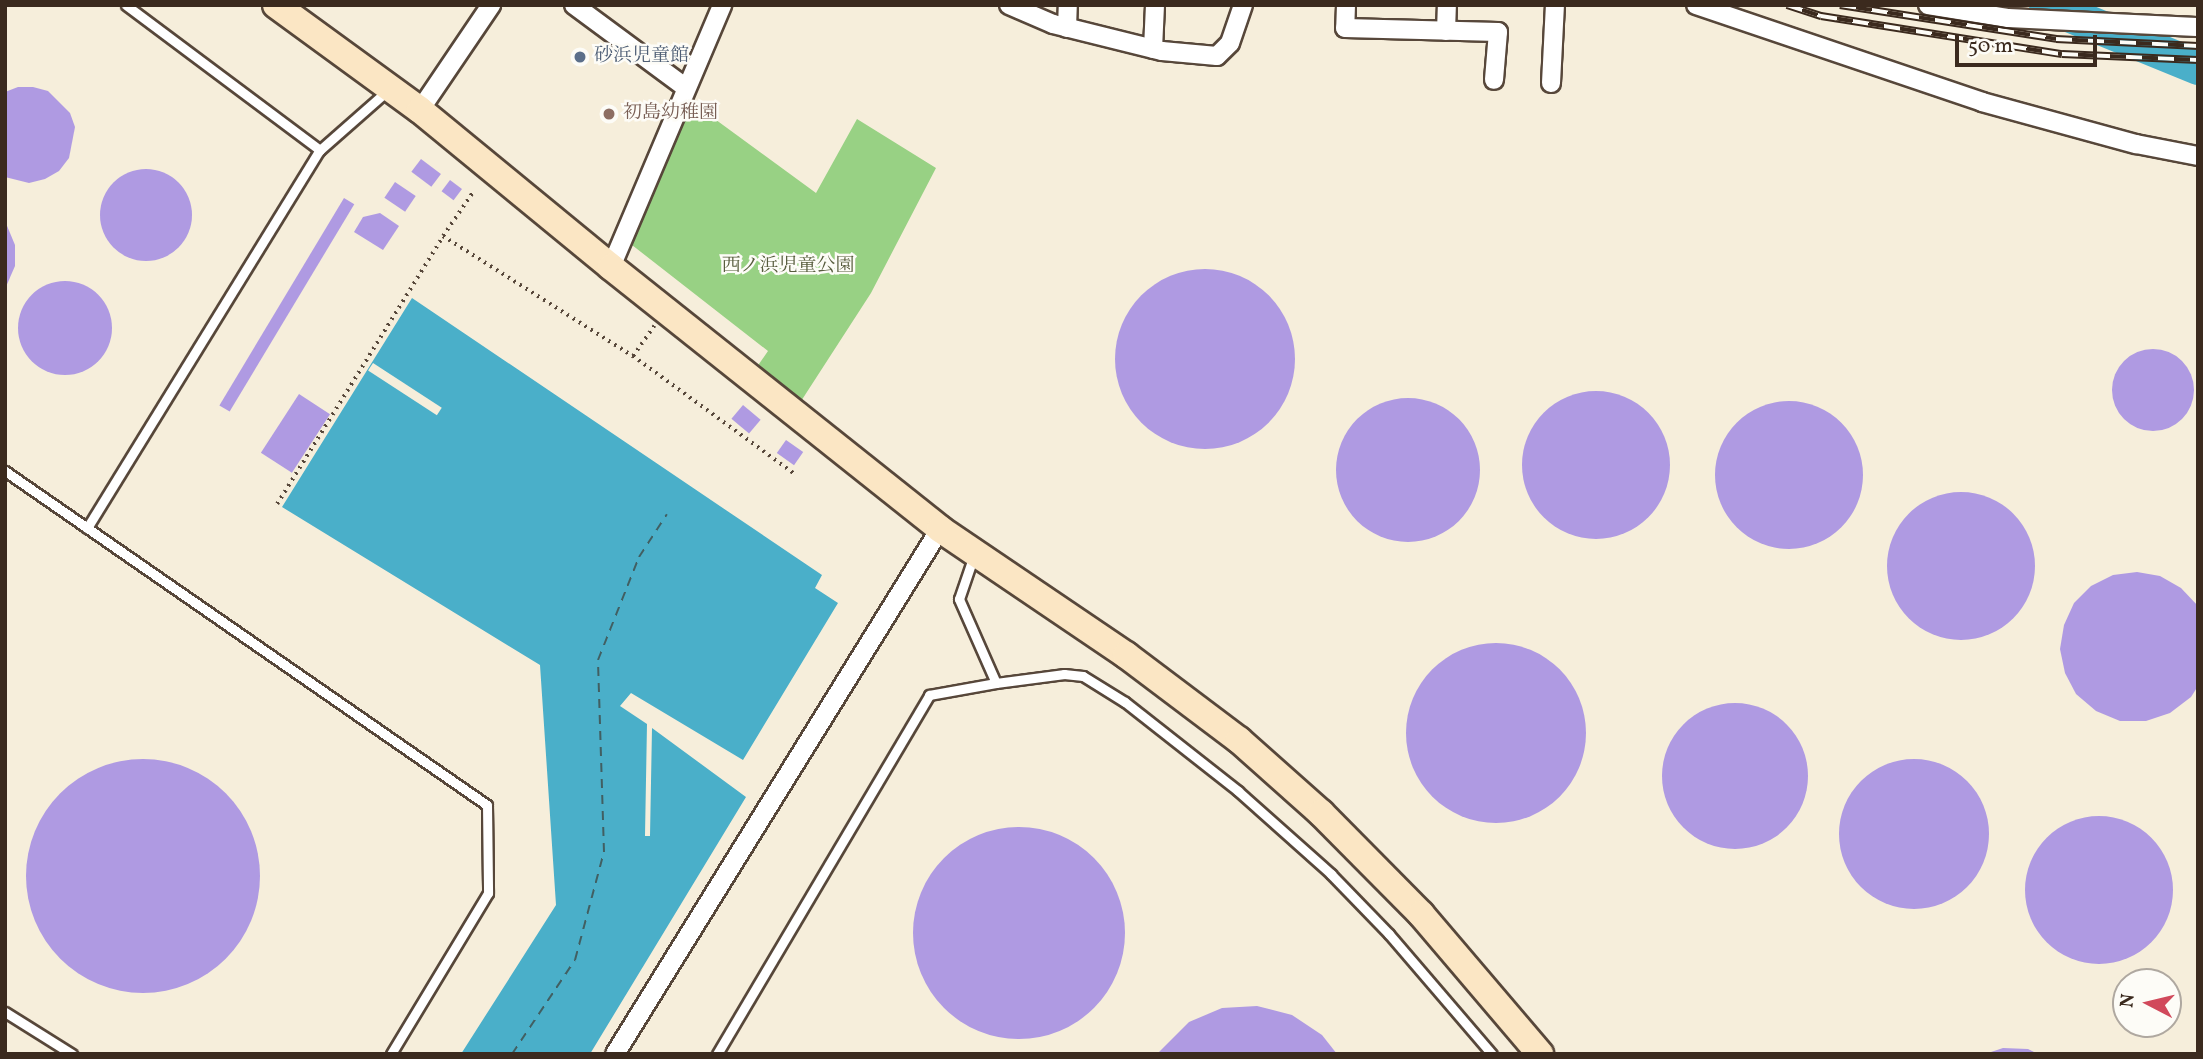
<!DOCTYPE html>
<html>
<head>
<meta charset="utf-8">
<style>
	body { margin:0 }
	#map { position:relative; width:2203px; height:1059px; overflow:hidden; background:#f6eedb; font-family:Vollkorn,"Noto Serif JP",serif }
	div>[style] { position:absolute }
	.green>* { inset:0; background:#98d184 }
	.water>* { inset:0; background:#4aafc9 }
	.pier>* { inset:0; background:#f6eedb; transform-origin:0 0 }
	.river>* { height:35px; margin:-17.5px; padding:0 17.5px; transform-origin:17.5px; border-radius:17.5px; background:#4aafc9 }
	.ferry>* { height:2px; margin-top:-1px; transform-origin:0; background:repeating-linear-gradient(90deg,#415f62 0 9px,transparent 0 16px) }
	.building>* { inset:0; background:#af9ae2; transform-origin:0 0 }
	.round { border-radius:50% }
	.path>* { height:3.5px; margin-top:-1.75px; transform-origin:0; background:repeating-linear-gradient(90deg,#57473a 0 2px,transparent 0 7px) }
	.roads { filter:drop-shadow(2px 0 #57473a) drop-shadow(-2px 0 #57473a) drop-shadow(0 2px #57473a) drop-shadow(0 -2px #57473a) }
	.lane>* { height:9px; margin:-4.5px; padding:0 4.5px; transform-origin:4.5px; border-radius:4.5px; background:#fff }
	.street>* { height:18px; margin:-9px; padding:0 9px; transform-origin:9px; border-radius:9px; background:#fff }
	.secondary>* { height:26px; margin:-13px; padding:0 13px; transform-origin:13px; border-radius:13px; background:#fbe6c4 }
	.rail>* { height:8px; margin-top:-4px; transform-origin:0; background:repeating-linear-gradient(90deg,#fdfcf7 0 16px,#3b2a1e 0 32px); box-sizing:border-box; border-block:2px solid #3b2a1e }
	.dots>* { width:19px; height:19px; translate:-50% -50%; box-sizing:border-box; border:4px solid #fdfcf7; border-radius:50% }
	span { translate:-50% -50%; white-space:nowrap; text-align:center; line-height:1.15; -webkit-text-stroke:5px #fdfcf7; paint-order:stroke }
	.service-label { font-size:19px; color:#4e5e75 }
	.left { translate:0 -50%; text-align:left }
	.education-label { font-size:19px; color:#785e54 }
	.park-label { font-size:19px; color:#575c3d }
	.frame { position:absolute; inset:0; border:7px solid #3b2a1e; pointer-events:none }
	.north { position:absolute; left:2112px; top:968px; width:70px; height:70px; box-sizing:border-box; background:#fdfcf7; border:2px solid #afa8a0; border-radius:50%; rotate:277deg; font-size:19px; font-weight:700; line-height:28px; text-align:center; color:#3b2a1e }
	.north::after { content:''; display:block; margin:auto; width:24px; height:32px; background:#d1495b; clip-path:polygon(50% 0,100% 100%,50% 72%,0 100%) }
	.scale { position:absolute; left:1955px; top:35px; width:142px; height:32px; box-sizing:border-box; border:4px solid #3b2a1e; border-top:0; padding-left:9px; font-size:21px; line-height:24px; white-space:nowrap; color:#3b2a1e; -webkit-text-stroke:5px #fdfcf7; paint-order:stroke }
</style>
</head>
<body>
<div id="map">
	<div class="green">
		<i style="clip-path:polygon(682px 95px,816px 193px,857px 119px,936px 168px,871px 293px,794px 412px,750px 377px,768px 351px,623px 238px)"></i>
	</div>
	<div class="water">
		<i style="clip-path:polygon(412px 298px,822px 575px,815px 588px,838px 603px,743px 760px,631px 693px,620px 706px,647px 724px,645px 836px,650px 836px,652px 728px,746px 797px,590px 1054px,461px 1054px,556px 905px,540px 665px,282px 507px)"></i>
	</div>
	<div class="pier">
		<i style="left:373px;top:363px;width:82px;height:9px;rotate:33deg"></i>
	</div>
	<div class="river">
		<i style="left:2046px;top:5px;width:164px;rotate:22.2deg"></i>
	</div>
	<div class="ferry">
		<i style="left:512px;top:1054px;width:113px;rotate:-56.2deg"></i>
		<i style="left:575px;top:960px;width:112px;rotate:-75deg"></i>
		<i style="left:604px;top:852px;width:192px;rotate:-91.8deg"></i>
		<i style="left:598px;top:660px;width:111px;rotate:-68.3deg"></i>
		<i style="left:639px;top:557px;width:51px;rotate:-56.9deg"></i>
	</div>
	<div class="building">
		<i style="clip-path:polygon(18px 87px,33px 87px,48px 91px,70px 113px,75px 127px,69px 158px,59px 171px,45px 179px,29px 183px,5px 177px,5px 92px)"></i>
		<i style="left:421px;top:159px;width:25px;height:16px;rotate:37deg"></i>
		<i class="round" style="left:100px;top:169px;width:92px;height:92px"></i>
		<i style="left:450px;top:180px;width:15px;height:14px;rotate:37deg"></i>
		<i style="left:395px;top:182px;width:25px;height:19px;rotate:34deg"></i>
		<i style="left:344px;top:198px;width:12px;height:242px;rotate:31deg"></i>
		<i style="clip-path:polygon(380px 213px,399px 226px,383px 250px,354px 232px,363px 217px)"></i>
		<i style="clip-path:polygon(5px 221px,15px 245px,15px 266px,5px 289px)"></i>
		<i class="round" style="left:1115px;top:269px;width:180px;height:180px"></i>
		<i class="round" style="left:18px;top:281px;width:94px;height:94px"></i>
		<i class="round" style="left:2112px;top:349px;width:82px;height:82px"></i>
		<i class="round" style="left:1522px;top:391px;width:148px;height:148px"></i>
		<i style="left:299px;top:394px;width:37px;height:70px;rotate:33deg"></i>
		<i class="round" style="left:1336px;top:398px;width:144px;height:144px"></i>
		<i class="round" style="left:1715px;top:401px;width:148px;height:148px"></i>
		<i style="left:743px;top:405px;width:23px;height:18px;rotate:40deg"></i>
		<i style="left:786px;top:440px;width:21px;height:16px;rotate:35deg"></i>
		<i class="round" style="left:1887px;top:492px;width:148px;height:148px"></i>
		<i style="clip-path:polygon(2137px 572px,2160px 576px,2181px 588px,2198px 606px,2198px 686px,2191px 697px,2170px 713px,2146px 721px,2120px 721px,2096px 711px,2076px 694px,2065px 673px,2060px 649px,2064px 625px,2074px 603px,2091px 586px,2113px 575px)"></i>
		<i class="round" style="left:1406px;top:643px;width:180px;height:180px"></i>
		<i class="round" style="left:1662px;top:703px;width:146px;height:146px"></i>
		<i class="round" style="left:26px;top:759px;width:234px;height:234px"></i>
		<i class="round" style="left:1839px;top:759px;width:150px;height:150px"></i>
		<i class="round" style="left:2025px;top:816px;width:148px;height:148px"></i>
		<i class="round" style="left:913px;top:827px;width:212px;height:212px"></i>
		<i style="clip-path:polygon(1257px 1006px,1292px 1015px,1322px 1035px,1337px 1054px,1157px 1054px,1189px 1022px,1222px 1008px)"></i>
		<i style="clip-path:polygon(2003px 1048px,2028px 1049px,2038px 1054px,1985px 1054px)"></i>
	</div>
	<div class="path">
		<i style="left:443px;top:236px;width:53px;rotate:-55.7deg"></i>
		<i style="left:633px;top:356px;width:200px;rotate:36.1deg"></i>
		<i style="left:277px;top:504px;width:315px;rotate:-58.2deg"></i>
		<i style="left:443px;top:236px;width:225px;rotate:32.3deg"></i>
		<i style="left:633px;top:356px;width:37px;rotate:-55deg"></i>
	</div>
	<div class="roads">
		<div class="lane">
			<i style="left:126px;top:5px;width:242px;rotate:36.8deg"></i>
			<i style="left:5px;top:471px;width:586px;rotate:34.72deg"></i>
			<i style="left:487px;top:805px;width:88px;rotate:89.3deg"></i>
			<i style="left:488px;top:893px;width:188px;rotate:121.1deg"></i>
			<i style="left:87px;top:528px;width:444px;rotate:-58.4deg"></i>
			<i style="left:320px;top:150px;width:91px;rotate:-41.4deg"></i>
			<i style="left:996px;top:683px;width:69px;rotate:-7.5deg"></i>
			<i style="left:1064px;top:674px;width:19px;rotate:6deg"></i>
			<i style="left:1083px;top:676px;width:49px;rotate:31.8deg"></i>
			<i style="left:1125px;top:702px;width:144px;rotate:38.2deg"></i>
			<i style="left:1238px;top:791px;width:125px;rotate:41.7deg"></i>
			<i style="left:1331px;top:874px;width:83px;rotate:46deg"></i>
			<i style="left:1389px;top:934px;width:158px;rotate:49.4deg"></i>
			<i style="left:5px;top:1012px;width:79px;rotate:32.1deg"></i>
			<i style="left:717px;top:1054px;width:417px;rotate:-59.4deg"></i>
			<i style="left:929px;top:695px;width:68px;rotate:-10.2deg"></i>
			<i style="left:996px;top:683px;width:92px;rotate:-113.8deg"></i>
			<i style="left:959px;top:599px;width:46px;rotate:-71.2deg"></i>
		</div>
		<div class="street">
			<i style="left:574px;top:5px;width:138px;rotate:36.5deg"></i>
			<i style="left:1009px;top:5px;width:48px;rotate:23.4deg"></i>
			<i style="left:1053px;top:24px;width:112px;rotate:13.9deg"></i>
			<i style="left:1162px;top:51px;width:55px;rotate:5.2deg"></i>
			<i style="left:1217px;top:56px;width:18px;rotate:-45deg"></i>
			<i style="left:1230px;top:43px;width:40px;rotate:-71.1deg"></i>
			<i style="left:1346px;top:5px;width:23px;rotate:92deg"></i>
			<i style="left:1345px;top:28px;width:153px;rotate:1.5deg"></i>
			<i style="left:1498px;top:32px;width:48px;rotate:94.8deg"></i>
			<i style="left:1696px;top:5px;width:302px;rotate:18.7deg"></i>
			<i style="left:1982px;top:102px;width:160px;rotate:15.3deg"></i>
			<i style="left:2136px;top:144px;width:63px;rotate:11deg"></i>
			<i style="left:1928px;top:5px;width:80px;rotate:9.3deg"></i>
			<i style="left:2007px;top:18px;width:191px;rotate:2.7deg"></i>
			<i style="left:1067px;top:28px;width:23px;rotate:-88deg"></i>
			<i style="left:1446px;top:31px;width:26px;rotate:-88deg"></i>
			<i style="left:1153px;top:49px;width:44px;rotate:-87.4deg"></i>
			<i style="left:1551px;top:83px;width:78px;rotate:-87.1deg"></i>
			<i style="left:420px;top:110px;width:127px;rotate:-55.9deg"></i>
			<i style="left:611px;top:267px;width:285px;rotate:-67deg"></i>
			<i style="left:615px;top:1054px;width:617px;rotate:-58.24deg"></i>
		</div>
		<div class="secondary">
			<i style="left:276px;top:5px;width:178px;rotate:36.1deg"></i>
			<i style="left:420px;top:110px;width:247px;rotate:39.4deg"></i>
			<i style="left:611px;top:267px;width:421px;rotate:38.5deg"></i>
			<i style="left:940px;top:529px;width:225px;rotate:34.1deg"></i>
			<i style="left:1126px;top:655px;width:141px;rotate:37deg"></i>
			<i style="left:1239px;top:740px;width:110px;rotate:41.7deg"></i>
			<i style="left:1321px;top:813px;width:142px;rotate:45.3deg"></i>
			<i style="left:1421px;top:914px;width:184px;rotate:49.6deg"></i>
		</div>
	</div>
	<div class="rail">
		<i style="left:1787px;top:5px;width:36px;rotate:18deg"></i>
		<i style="left:1821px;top:16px;width:244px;rotate:9deg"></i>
		<i style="left:2062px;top:54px;width:136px;rotate:2.5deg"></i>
		<i style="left:1840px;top:5px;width:219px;rotate:8.9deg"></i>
		<i style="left:2056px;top:39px;width:142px;rotate:2.8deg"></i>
	</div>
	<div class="dots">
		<i style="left:580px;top:57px;background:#5c6f8a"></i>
		<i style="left:609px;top:114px;background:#8d6e63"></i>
	</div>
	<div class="service-label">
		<span class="left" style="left:594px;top:57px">砂浜児童館</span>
	</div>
	<div class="education-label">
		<span class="left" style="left:623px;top:114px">初島幼稚園</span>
	</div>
	<div class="park-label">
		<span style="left:788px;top:267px">西ノ浜児童公園</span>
	</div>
	<div class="frame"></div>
	<div class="north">N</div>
	<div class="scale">50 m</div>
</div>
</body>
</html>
